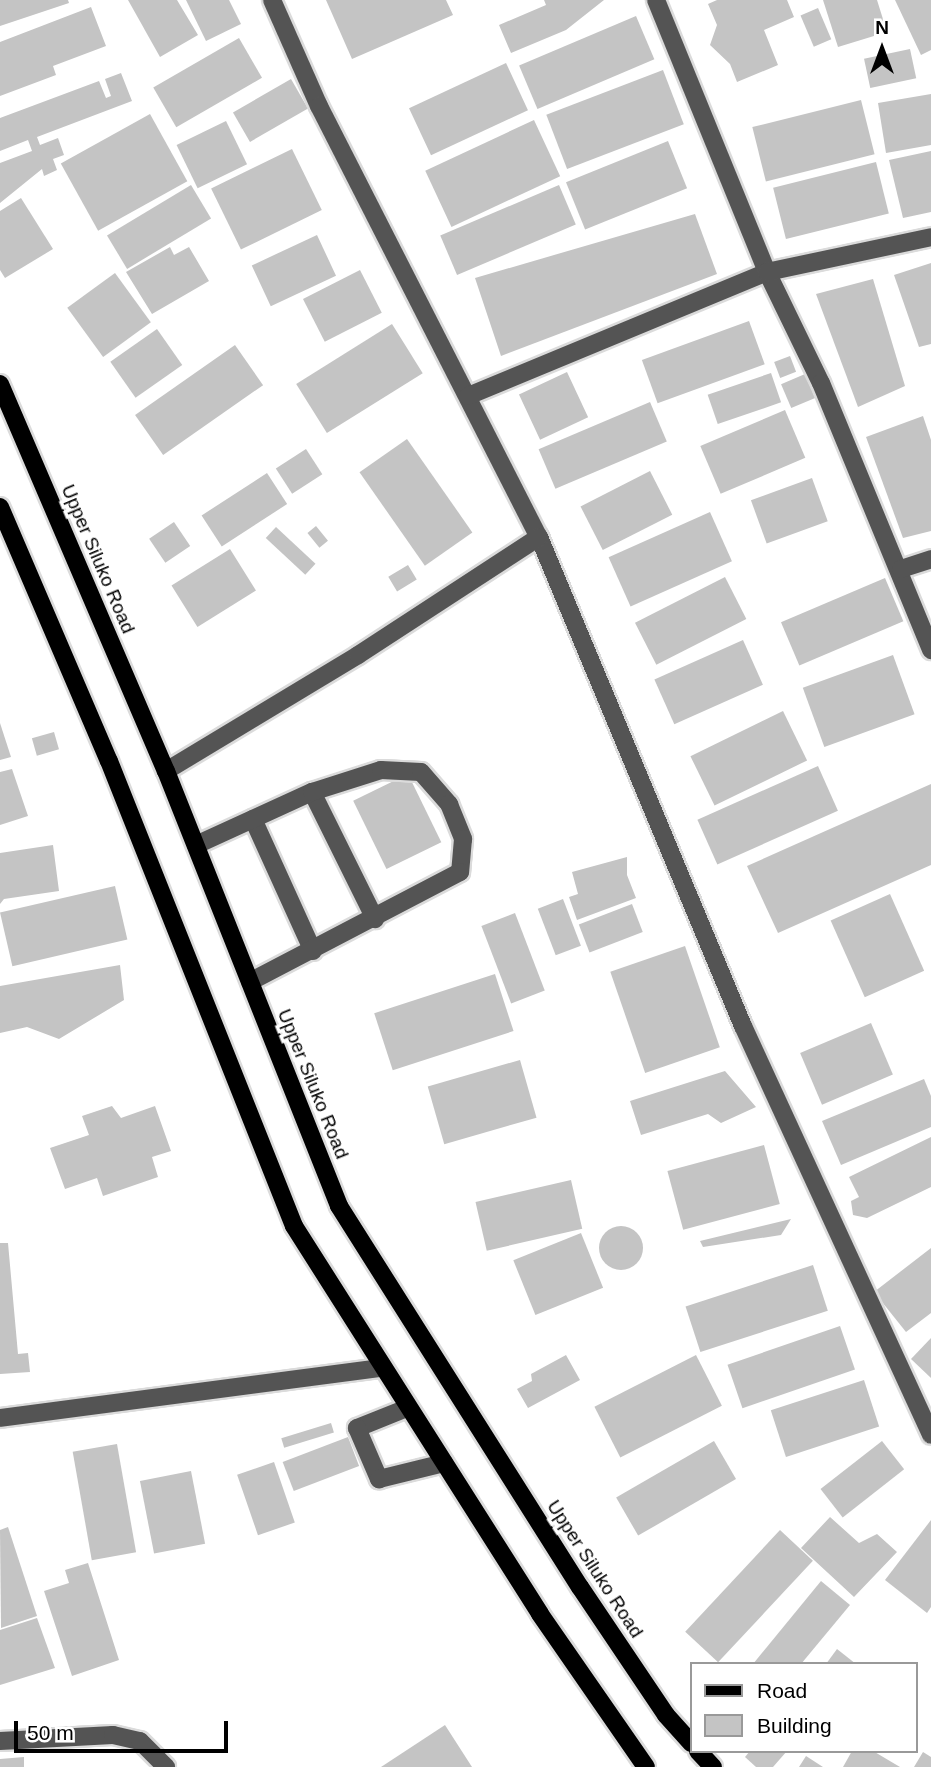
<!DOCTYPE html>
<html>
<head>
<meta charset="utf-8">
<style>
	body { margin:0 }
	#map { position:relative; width:931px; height:1767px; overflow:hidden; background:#fff; font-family:Arial,sans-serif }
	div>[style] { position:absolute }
	.building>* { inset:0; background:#c4c4c4; transform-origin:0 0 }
	.round { border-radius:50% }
	.roads { filter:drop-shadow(2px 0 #dbdbdb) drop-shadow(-2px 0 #dbdbdb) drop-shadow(0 2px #dbdbdb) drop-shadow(0 -2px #dbdbdb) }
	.minor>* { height:18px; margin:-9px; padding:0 9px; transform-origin:9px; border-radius:9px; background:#545454 }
	.major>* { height:18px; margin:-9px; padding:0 9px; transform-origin:9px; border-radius:9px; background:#000 }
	span { translate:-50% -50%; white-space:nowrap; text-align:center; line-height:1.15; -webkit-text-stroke:7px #fff; paint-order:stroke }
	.street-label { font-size:19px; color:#000 }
	.legend { position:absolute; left:690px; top:1662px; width:228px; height:91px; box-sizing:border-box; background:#fff; border:2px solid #999; margin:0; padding:9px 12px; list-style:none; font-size:21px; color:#000 }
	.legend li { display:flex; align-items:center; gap:14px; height:35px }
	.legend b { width:35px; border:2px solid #999 }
	.north { position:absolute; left:847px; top:14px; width:70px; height:70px; -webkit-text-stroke:5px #fff; paint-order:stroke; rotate:0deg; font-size:19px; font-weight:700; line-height:28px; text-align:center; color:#000 }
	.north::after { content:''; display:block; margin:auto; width:24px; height:32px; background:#000; clip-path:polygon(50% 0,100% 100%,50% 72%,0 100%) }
	.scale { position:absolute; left:14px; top:1721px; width:214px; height:32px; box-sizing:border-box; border:4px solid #000; border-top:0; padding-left:9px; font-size:21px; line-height:24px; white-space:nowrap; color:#000; -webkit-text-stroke:5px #fff; paint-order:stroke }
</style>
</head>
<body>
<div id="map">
	<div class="building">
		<i style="clip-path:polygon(0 0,68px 0,69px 3px,0 26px)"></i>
		<i style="clip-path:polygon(128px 0,177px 0,198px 35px,160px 57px)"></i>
		<i style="clip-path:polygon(186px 0,229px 0,241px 24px,206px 41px)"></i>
		<i style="clip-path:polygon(326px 0,446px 0,453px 15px,352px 59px)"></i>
		<i style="clip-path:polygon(544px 0,604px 0,566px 30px,511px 53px,499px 25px,546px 5px)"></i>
		<i style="clip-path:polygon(717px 0,787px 0,794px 17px,764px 30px,778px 65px,737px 82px,730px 64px,710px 45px,717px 25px,708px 4px)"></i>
		<i style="clip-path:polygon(823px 0,877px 0,887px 32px,838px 47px)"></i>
		<i style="clip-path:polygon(895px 0,931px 0,931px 50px,921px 55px)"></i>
		<i style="clip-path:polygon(91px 7px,106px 46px,53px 66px,56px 75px,0 96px,0 42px)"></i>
		<i style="left:818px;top:8px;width:34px;height:19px;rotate:67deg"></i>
		<i style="left:636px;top:16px;width:47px;height:127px;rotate:67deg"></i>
		<i style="left:239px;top:38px;width:46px;height:99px;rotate:60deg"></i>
		<i style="left:910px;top:49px;width:30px;height:47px;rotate:78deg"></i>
		<i style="left:506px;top:63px;width:52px;height:107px;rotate:65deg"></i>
		<i style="left:663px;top:70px;width:58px;height:125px;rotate:69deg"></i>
		<i style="clip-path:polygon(121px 73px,132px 101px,37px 137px,40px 145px,58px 138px,64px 155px,53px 159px,57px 170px,44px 176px,42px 169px,0 203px,0 163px,32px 151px,28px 140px,0 151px,0 118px,99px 81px,106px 98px,111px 96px,105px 79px)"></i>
		<i style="left:291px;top:79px;width:34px;height:67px;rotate:60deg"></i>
		<i style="clip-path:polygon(931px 94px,931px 145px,886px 153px,878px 103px)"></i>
		<i style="left:861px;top:100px;width:56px;height:112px;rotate:76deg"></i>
		<i style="left:150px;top:114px;width:77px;height:102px;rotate:61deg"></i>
		<i style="left:534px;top:120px;width:62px;height:120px;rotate:65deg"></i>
		<i style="left:226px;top:121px;width:48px;height:55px;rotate:64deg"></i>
		<i style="left:668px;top:141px;width:51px;height:110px;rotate:68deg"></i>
		<i style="left:292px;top:149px;width:68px;height:90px;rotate:64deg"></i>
		<i style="clip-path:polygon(931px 151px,931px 212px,903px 218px,889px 160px)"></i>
		<i style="left:876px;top:162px;width:53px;height:106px;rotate:76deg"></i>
		<i style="left:191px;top:185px;width:39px;height:98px;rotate:59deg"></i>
		<i style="left:559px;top:185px;width:43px;height:129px;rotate:67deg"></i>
		<i style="clip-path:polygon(21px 198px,53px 249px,5px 278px,0 270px,0 211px)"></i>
		<i style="clip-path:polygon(695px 214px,717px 274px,501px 356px,475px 278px)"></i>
		<i style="left:317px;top:235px;width:45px;height:72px;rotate:65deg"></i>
		<i style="clip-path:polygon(170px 247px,174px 255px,189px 247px,209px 281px,152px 314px,126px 272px)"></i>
		<i style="clip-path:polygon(931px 263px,931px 344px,919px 347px,894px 275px)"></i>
		<i style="left:360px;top:270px;width:48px;height:64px;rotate:63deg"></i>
		<i style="left:115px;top:273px;width:61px;height:59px;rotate:54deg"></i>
		<i style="clip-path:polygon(873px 279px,905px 386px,858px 407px,816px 294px)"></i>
		<i style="left:749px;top:321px;width:46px;height:114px;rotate:70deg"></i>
		<i style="left:392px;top:324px;width:58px;height:113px;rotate:58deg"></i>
		<i style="left:157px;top:329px;width:44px;height:57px;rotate:55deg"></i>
		<i style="left:235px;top:345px;width:49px;height:122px;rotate:55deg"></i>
		<i style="left:790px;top:356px;width:17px;height:17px;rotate:69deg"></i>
		<i style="left:567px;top:372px;width:50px;height:53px;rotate:65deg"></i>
		<i style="left:771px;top:373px;width:31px;height:67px;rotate:71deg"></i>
		<i style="left:805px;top:374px;width:26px;height:26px;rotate:67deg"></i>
		<i style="left:650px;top:402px;width:43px;height:121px;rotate:67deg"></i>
		<i style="left:785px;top:410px;width:52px;height:92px;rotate:67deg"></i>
		<i style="clip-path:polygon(923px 416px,931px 440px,931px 531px,903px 538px,866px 437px)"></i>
		<i style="left:407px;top:439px;width:114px;height:58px;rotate:55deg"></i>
		<i style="left:306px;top:449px;width:30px;height:36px;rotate:57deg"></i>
		<i style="left:650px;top:471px;width:49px;height:78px;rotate:63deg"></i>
		<i style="left:267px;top:473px;width:37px;height:78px;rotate:57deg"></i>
		<i style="left:812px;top:478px;width:46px;height:65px;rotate:70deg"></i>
		<i style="left:710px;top:512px;width:54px;height:111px;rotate:66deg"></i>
		<i style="left:174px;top:522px;width:29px;height:30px;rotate:56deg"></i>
		<i style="left:316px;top:526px;width:19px;height:11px;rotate:51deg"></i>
		<i style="left:276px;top:527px;width:54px;height:15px;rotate:43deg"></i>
		<i style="left:230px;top:549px;width:49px;height:69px;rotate:58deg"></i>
		<i style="left:408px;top:565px;width:17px;height:23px;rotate:59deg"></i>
		<i style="left:725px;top:577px;width:47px;height:101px;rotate:63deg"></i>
		<i style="left:885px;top:578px;width:47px;height:113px;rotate:67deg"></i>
		<i style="left:743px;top:640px;width:49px;height:97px;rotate:66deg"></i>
		<i style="left:893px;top:655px;width:63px;height:96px;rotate:70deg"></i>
		<i style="left:783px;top:711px;width:55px;height:103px;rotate:64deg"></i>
		<i style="clip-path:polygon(0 723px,11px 757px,0 760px)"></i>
		<i style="left:54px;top:732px;width:18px;height:23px;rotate:74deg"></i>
		<i style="left:818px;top:766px;width:49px;height:132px;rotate:66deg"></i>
		<i style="clip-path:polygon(12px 769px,28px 816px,0 825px,0 772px)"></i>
		<i style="left:408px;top:774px;width:76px;height:61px;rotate:64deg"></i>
		<i style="clip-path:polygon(931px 784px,931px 865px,778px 933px,747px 866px)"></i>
		<i style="clip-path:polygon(53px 845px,59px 891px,4px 899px,0 904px,0 853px)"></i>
		<i style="clip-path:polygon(627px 857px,627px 875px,636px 898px,577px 920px,569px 897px,578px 894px,572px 872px)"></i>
		<i style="left:115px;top:886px;width:55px;height:118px;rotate:77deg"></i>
		<i style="left:890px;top:894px;width:84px;height:65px;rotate:66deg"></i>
		<i style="left:563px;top:899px;width:50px;height:27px;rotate:69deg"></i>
		<i style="left:632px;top:904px;width:30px;height:57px;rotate:69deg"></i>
		<i style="left:515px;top:913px;width:83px;height:36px;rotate:69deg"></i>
		<i style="left:685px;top:946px;width:107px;height:79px;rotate:71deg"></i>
		<i style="clip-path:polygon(120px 965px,124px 1000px,59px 1039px,27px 1027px,0 1033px,0 986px)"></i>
		<i style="left:495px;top:974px;width:60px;height:127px;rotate:72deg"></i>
		<i style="left:871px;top:1023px;width:56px;height:77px;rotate:67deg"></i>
		<i style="left:520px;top:1060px;width:60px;height:96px;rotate:74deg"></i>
		<i style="clip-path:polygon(725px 1071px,756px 1107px,721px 1123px,708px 1114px,641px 1135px,630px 1101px)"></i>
		<i style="clip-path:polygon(924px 1079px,931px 1096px,931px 1127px,841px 1165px,822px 1121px)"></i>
		<i style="clip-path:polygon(112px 1106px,121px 1118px,155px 1106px,171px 1151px,152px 1157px,158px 1177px,103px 1196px,97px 1178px,65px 1189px,50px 1148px,89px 1135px,82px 1116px)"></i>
		<i style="clip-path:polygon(931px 1137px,931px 1187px,867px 1218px,853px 1215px,851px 1201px,859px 1197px,849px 1177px)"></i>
		<i style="left:764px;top:1145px;width:61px;height:100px;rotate:75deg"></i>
		<i style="left:571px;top:1180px;width:50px;height:98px;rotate:77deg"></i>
		<i style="clip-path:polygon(791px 1219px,781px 1235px,703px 1247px,700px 1241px)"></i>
		<i class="round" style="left:599px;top:1226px;width:44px;height:44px"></i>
		<i style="left:581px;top:1233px;width:59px;height:73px;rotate:68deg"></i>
		<i style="clip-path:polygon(0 1243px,8px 1243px,18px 1354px,28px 1353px,30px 1372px,0 1374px)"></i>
		<i style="clip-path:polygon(931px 1248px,931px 1313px,906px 1332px,874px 1292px)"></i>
		<i style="left:813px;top:1265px;width:48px;height:134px;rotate:72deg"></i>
		<i style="left:840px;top:1326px;width:46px;height:119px;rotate:71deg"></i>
		<i style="clip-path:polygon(931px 1338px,931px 1378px,911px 1359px)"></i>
		<i style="clip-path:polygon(566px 1355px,580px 1380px,528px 1408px,517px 1389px,532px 1381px,531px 1374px)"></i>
		<i style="left:696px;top:1355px;width:57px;height:114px;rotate:63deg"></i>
		<i style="left:864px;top:1380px;width:49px;height:98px;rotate:72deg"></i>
		<i style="left:331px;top:1423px;width:10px;height:52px;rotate:73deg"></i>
		<i style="left:348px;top:1437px;width:31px;height:70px;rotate:69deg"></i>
		<i style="left:714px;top:1441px;width:44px;height:113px;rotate:60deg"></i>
		<i style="left:882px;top:1441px;width:36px;height:78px;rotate:52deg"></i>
		<i style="left:117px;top:1444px;width:110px;height:45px;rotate:80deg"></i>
		<i style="left:274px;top:1462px;width:64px;height:39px;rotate:71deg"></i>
		<i style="left:191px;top:1471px;width:74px;height:52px;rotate:79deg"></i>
		<i style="clip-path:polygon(830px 1517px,859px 1543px,877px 1534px,897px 1552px,854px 1597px,801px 1548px)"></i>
		<i style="clip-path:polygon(931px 1520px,931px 1607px,927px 1613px,885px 1580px)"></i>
		<i style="clip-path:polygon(8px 1527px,37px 1616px,1px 1628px,0 1530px)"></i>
		<i style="left:780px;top:1530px;width:45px;height:139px;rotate:43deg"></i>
		<i style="clip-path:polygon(88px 1563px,119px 1660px,72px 1676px,44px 1591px,69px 1583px,65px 1570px)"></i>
		<i style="clip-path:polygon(821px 1581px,850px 1605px,801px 1664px,753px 1664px)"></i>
		<i style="clip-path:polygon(37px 1618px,55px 1668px,0 1685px,0 1630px)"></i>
		<i style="clip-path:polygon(837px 1649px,856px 1664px,826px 1664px)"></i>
		<i style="clip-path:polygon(445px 1725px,472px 1767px,381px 1767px)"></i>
		<i style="clip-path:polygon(750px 1751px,787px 1751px,773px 1767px,756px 1767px,745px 1757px)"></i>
		<i style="clip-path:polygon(852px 1751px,873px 1751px,900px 1767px,843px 1767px)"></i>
		<i style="clip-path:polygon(923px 1752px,931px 1757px,931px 1767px,914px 1767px)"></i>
		<i style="clip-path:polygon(806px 1756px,823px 1767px,799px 1767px)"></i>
		<i style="clip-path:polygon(24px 1757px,24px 1767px,0 1767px,0 1759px)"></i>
	</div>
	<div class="roads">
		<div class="minor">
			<i style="left:272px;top:0;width:116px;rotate:66.1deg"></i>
			<i style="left:319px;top:106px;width:484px;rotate:63deg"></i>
			<i style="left:539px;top:537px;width:530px;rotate:67.36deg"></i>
			<i style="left:743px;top:1026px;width:450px;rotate:65.3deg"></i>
			<i style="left:656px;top:0;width:294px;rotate:67.8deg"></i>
			<i style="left:767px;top:272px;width:123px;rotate:64.1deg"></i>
			<i style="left:821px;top:383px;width:289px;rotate:67.6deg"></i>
			<i style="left:468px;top:396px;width:324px;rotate:-22.5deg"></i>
			<i style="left:767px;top:272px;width:168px;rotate:-12deg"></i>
			<i style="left:901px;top:569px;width:32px;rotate:-18deg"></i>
			<i style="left:166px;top:771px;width:224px;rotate:-31.1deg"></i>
			<i style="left:358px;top:655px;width:216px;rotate:-33.1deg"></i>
			<i style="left:312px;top:792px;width:142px;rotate:63.6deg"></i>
			<i style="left:253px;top:819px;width:145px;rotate:65.6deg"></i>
			<i style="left:196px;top:845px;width:128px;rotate:-24.6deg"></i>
			<i style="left:312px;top:792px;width:72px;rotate:-17.7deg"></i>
			<i style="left:381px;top:770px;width:40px;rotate:2.9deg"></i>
			<i style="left:421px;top:772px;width:43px;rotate:48.8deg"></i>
			<i style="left:449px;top:804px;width:38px;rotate:68deg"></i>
			<i style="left:463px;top:839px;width:33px;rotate:95deg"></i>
			<i style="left:460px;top:872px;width:237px;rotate:152.4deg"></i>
			<i style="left:407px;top:1408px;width:54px;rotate:158.2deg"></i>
			<i style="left:357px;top:1428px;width:56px;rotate:66.7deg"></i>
			<i style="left:379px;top:1479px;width:67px;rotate:-13.8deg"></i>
			<i style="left:0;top:1418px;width:383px;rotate:-7.5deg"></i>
			<i style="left:0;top:1741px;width:113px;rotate:-3deg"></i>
			<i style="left:113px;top:1735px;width:28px;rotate:13deg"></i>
			<i style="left:140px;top:1741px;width:37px;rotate:45deg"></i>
		</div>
		<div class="major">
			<i style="left:0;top:384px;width:421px;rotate:66.8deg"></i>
			<i style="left:166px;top:771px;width:468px;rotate:68.3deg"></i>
			<i style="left:339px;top:1206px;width:451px;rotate:57.7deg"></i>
			<i style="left:580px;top:1587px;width:154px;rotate:56.1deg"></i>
			<i style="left:666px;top:1715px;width:38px;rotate:48deg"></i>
			<i style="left:0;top:507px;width:276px;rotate:66.8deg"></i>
			<i style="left:109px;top:761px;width:500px;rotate:68.3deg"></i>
			<i style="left:294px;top:1226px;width:459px;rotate:57.6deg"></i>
			<i style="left:540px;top:1614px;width:186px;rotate:55.3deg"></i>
			<i style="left:698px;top:1751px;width:22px;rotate:47deg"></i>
		</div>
	</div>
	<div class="street-label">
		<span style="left:98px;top:559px;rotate:67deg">Upper Siluko Road</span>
		<span style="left:313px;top:1084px;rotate:68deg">Upper Siluko Road</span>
		<span style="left:595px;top:1569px;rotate:57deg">Upper Siluko Road</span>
	</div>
	<ul class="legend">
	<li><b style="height:9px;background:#000"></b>Road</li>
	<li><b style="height:19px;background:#c4c4c4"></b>Building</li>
	</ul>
	<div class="north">N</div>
	<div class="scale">50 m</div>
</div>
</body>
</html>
